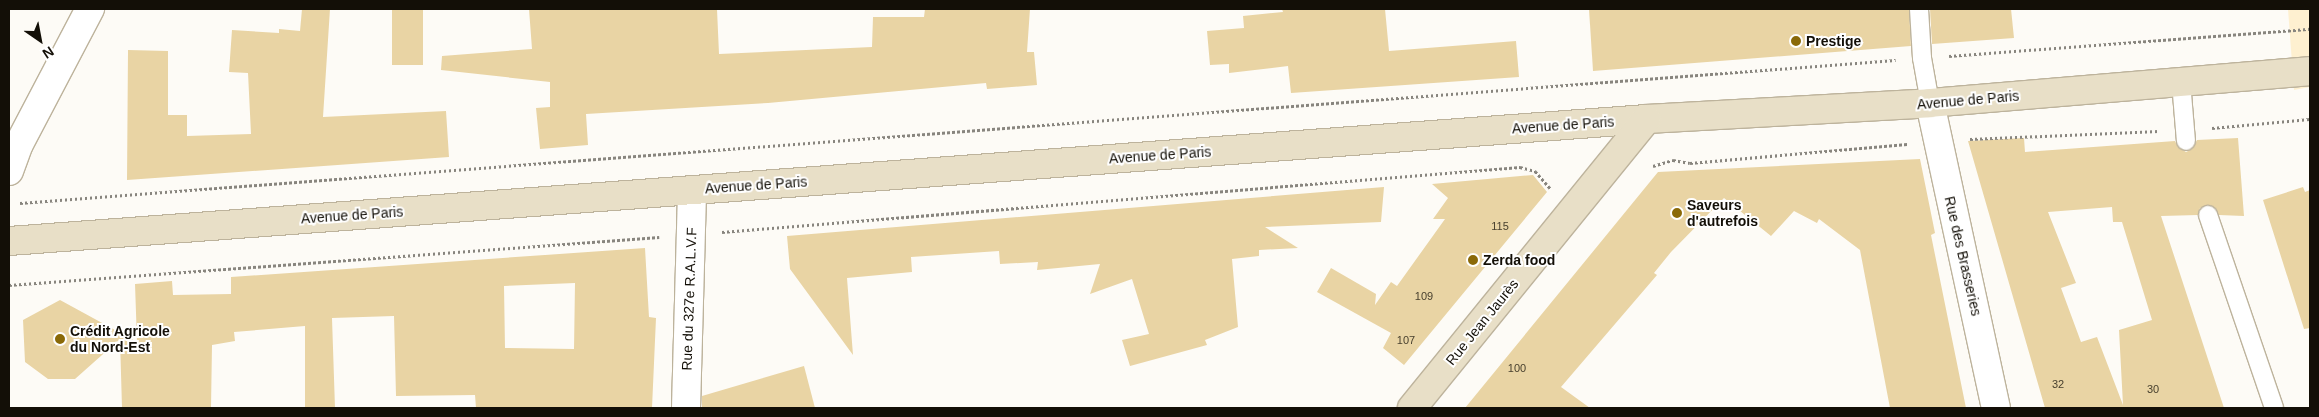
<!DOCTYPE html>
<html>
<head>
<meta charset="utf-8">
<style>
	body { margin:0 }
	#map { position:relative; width:2319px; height:417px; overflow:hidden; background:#fdfbf6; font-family:Arial,sans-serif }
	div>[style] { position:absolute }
	.built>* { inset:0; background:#fef0d0 }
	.building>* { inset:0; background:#e9d4a4; transform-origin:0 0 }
	.path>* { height:3px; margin-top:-1.5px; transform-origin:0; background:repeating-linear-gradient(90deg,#88857e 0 2.5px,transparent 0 5px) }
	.roads { filter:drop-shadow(1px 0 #bdb39c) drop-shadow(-1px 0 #bdb39c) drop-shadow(0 1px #bdb39c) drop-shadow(0 -1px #bdb39c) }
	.service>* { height:18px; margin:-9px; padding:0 9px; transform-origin:9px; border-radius:9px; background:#fff }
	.minor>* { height:28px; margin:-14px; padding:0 14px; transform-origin:14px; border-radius:14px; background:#fff }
	.secondary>* { height:28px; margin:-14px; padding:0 14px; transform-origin:14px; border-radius:14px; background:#e8dfc7 }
	.dots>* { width:14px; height:14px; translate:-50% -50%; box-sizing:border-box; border:2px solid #fff; border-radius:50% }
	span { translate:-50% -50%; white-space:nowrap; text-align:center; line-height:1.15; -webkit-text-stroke:4px #fff; paint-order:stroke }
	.number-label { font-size:11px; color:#48402e }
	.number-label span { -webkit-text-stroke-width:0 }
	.poi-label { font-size:14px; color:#130f07; font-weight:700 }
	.left { translate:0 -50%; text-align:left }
	.street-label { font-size:14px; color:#130f07 }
	.frame { position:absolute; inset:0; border:10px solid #130f07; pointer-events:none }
	.north { position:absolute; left:15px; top:15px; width:50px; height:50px; -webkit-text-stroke:4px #fff; paint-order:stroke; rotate:147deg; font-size:14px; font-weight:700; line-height:20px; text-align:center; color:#130f07 }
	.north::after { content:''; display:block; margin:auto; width:18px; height:22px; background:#130f07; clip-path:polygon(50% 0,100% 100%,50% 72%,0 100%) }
</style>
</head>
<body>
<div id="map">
	<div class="built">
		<i style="clip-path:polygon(2288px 9px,2310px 9px,2310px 87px,2294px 90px)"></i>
	</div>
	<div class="building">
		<i style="clip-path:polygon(302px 9px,330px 9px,323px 117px,446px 111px,449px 157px,127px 180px,128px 50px,168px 51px,168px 115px,187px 115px,187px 136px,251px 134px,248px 73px,229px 72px,232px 30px,279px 33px,279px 29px,300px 31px)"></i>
		<i style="left:392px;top:9px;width:31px;height:56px"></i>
		<i style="clip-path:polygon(529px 9px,717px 9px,719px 54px,872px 47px,873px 17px,924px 17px,925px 9px,1030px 9px,1027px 52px,1034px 52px,1037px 85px,987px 89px,986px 83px,768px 103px,586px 114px,588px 145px,540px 149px,536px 108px,550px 107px,550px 82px,441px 70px,442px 56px,532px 49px)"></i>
		<i style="clip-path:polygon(1282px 9px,1385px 9px,1389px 51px,1516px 41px,1519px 77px,1291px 93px,1288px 66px,1229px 73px,1229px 64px,1210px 65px,1207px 31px,1244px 28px,1243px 16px,1283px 12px)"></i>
		<i style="clip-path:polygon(1589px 9px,1909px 9px,1911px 46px,1593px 71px)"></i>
		<i style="clip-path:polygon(1930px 9px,2011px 9px,2014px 38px,1932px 44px)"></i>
		<i style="clip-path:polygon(evenodd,2024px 138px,2025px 152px,2175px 141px,2178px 147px,2186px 152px,2192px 149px,2197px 140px,2238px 138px,2244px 216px,2219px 215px,2210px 205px,2200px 208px,2198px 215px,2161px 216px,2224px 408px,2045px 408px,1968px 141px,2024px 138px,2112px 207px,2113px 222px,2122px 222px,2152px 320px,2119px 330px,2123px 405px,2097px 337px,2081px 342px,2061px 288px,2076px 283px,2048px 212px,2112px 207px)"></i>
		<i style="clip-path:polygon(1920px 159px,1935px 233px,1931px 235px,1966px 408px,1890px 408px,1860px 250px,1819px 219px,1817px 223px,1794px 211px,1771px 236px,1724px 198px,1671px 252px,1654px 273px,1657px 275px,1561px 387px,1590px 408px,1465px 408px,1658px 172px)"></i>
		<i style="clip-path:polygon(1533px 175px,1547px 192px,1404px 365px,1383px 348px,1391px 333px,1317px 292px,1331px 268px,1376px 294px,1375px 305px,1391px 282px,1397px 286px,1445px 219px,1433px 219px,1448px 198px,1432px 184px)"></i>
		<i style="clip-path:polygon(1384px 187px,1381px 222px,1265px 227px,1298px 248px,1259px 250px,1259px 256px,1232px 259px,1238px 327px,1205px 340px,1207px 345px,1130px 366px,1122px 340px,1149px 334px,1132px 279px,1090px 294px,1100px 264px,1037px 270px,1038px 262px,1000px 264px,999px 251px,911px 257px,912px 272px,847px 278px,853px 355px,790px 269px,787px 236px)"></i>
		<i style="clip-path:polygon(2303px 187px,2305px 192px,2310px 190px,2310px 328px,2304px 329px,2263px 200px)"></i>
		<i style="clip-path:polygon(evenodd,645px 248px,649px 317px,656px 318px,652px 408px,476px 408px,475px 395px,396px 396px,394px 316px,332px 318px,335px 408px,305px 408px,305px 326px,234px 332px,235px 341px,212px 345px,211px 408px,122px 408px,120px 339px,75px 379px,48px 379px,25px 362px,23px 320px,60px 300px,137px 342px,135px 284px,172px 281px,173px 295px,231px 294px,231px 277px,645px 248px,575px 283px,574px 349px,505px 348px,504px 286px,575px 283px)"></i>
		<i style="clip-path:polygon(804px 366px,815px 408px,702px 408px,702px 396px)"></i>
	</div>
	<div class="path">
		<i style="left:1949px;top:56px;width:362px;rotate:-4.3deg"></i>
		<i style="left:2212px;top:128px;width:98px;rotate:-5.2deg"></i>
		<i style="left:1970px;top:139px;width:189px;rotate:-2.4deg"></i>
		<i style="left:1653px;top:166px;width:21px;rotate:-17deg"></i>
		<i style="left:1673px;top:160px;width:17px;rotate:10deg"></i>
		<i style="left:1690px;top:163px;width:218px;rotate:-5deg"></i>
		<i style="left:20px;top:203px;width:1881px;rotate:-4.36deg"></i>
		<i style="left:722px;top:232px;width:801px;rotate:-4.66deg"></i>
		<i style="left:1520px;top:167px;width:16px;rotate:15deg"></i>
		<i style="left:1535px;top:171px;width:23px;rotate:49deg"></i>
		<i style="left:9px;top:285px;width:652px;rotate:-4.22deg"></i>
	</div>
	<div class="roads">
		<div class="service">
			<i style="left:1919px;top:9px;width:49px;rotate:86.5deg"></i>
			<i style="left:1922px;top:58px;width:46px;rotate:79.9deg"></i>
			<i style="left:2181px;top:82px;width:59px;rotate:85.2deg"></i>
			<i style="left:2208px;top:215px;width:204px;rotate:71.1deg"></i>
		</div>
		<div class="minor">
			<i style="left:1930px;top:103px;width:312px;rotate:77.8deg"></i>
			<i style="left:9px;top:171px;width:29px;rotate:-70deg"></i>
			<i style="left:19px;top:144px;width:153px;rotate:-62.3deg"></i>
			<i style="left:686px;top:408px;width:218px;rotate:-88.4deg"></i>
		</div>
		<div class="secondary">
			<i style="left:9px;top:241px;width:1643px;rotate:-4.26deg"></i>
			<i style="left:1647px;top:119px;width:283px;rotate:-3.2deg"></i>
			<i style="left:1930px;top:103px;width:381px;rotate:-4.8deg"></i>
			<i style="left:1412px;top:408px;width:372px;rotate:-50.9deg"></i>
		</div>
	</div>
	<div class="dots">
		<i style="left:1796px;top:41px;background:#8a6908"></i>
		<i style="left:1677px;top:213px;background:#8a6908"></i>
		<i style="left:1473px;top:260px;background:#8a6908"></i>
		<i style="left:60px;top:339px;background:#8a6908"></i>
	</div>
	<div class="number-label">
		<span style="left:1500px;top:226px">115</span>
		<span style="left:1424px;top:296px">109</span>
		<span style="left:1406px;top:340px">107</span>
		<span style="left:1517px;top:368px">100</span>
		<span style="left:2058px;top:384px">32</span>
		<span style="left:2153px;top:389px">30</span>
	</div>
	<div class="poi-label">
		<span class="left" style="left:1806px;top:41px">Prestige</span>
		<span class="left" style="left:1687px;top:213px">Saveurs<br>d'autrefois</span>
		<span class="left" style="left:1483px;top:260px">Zerda food</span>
		<span class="left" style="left:70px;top:339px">Crédit Agricole<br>du Nord-Est</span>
	</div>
	<div class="street-label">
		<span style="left:1968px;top:100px;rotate:-5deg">Avenue de Paris</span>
		<span style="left:1563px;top:125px;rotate:-4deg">Avenue de Paris</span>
		<span style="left:1160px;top:155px;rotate:-4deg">Avenue de Paris</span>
		<span style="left:756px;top:185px;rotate:-4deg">Avenue de Paris</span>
		<span style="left:352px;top:215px;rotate:-4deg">Avenue de Paris</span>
		<span style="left:1963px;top:256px;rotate:77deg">Rue des Brasseries</span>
		<span style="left:689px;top:299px;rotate:-88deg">Rue du 327e R.A.L.V.F</span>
		<span style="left:1482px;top:322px;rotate:-51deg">Rue Jean Jaurès</span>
	</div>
	<div class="frame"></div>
	<div class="north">N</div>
</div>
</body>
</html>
